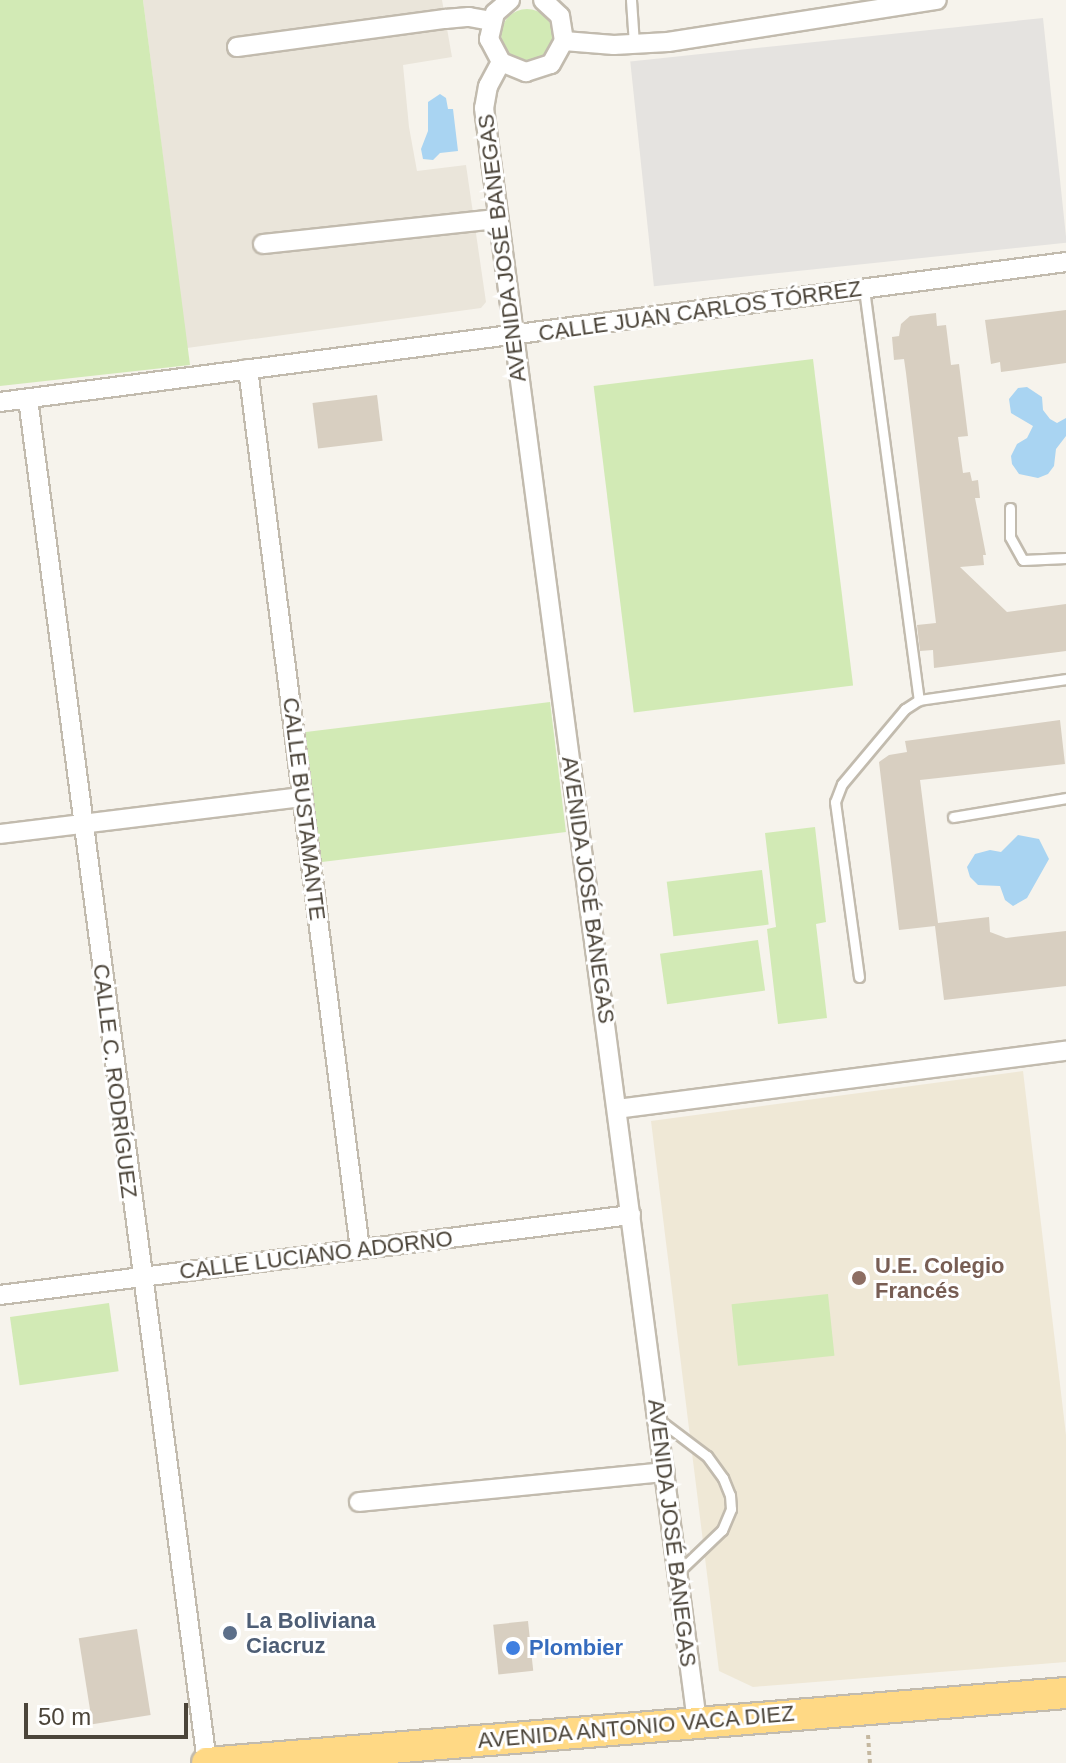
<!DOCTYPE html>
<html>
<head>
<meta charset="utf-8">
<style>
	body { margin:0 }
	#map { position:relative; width:1066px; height:1763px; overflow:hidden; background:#f6f3ec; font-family:Arial,sans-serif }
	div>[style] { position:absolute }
	.residential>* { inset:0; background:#eae5da }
	.education>* { inset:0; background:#efe8d6 }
	.green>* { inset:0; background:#d2eab5; transform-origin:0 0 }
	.round { border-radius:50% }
	.parking>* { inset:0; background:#e5e3e0; transform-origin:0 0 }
	.water>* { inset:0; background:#a9d4f2 }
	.building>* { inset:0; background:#d8cfc1; transform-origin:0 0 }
	.path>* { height:4px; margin-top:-2px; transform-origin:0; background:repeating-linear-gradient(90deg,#c4b79f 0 4px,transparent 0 8px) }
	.roads { filter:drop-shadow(2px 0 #c2bbae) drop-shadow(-2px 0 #c2bbae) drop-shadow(0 2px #c2bbae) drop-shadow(0 -2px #c2bbae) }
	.service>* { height:9px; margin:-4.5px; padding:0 4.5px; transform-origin:4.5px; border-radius:4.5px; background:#fff }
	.minor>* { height:18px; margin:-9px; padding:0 9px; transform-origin:9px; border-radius:9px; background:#fff }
	.trunk>* { height:30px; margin:-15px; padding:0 15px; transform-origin:15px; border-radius:15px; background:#ffd985 }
	.dots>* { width:22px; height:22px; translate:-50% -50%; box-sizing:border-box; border:4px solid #fff; border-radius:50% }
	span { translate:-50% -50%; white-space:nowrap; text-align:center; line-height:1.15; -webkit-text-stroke:6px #fff; paint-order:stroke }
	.street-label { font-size:22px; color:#4b4439 }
	.education-label { font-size:22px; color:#785e54; font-weight:700 }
	.left { translate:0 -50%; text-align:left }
	.service-label { font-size:22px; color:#4e5e75; font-weight:700 }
	.shop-label { font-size:22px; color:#366cbe; font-weight:700 }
	.scale { position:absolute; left:24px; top:1703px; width:164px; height:36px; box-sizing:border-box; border:4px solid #4b4439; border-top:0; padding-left:10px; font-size:24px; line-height:28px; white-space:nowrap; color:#4b4439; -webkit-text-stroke:6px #fff; paint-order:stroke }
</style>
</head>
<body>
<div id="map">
	<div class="residential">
		<i style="clip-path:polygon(143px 0,442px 0,452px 57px,403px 65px,409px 127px,417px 171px,466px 165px,486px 302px,481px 308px,187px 348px)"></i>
	</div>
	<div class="education">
		<i style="clip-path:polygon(1023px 1071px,1066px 1435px,1066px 1662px,753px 1687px,719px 1671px,651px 1121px)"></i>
	</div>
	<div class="green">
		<i style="clip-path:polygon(0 0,143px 0,190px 365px,0 386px)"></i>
		<i class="round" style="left:501px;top:9px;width:52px;height:52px"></i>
		<i style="left:813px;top:359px;width:329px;height:221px;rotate:83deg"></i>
		<i style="left:550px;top:702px;width:131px;height:248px;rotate:83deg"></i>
		<i style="clip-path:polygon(815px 827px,826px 922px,816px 924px,827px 1018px,778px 1024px,767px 929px,776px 927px,765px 833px)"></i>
		<i style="left:762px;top:870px;width:55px;height:96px;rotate:83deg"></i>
		<i style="left:758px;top:940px;width:51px;height:99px;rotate:82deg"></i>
		<i style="left:828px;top:1294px;width:62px;height:97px;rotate:84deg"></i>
		<i style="left:109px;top:1303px;width:69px;height:100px;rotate:82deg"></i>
	</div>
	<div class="parking">
		<i style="left:1043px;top:18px;width:226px;height:415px;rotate:84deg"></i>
	</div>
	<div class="water">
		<i style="clip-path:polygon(440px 94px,446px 98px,448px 109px,453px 109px,458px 151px,440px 153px,433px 160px,423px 159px,421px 149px,428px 131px,428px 102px)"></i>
		<i style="clip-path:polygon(1027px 387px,1042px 397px,1043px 410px,1050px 419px,1057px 423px,1066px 418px,1066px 436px,1056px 449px,1054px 466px,1048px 474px,1038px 478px,1019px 474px,1012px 464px,1011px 456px,1017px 444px,1027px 438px,1033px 426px,1011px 413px,1009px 399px,1018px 388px)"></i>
		<i style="clip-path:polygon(1018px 835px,1039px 839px,1049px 859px,1027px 898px,1013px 906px,1005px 900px,1000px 886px,978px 885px,970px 877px,967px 867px,975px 854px,990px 850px,1001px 852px)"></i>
	</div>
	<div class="building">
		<i style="clip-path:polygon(1066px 310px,1066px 363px,1001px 372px,1000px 362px,991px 364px,985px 320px)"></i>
		<i style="clip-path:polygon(936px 313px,937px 326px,946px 325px,951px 365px,959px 364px,968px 436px,958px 437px,963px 473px,970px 472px,972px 481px,978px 480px,980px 498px,975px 498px,986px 555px,983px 555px,984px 565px,960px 567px,1007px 612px,1066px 604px,1066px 651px,934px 668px,933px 650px,920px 651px,917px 625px,936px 623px,906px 373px,904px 359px,894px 360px,892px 337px,899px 336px,901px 324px,910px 316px)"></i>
		<i style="left:377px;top:395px;width:46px;height:65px;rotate:83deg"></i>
		<i style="clip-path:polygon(1060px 720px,1065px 764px,920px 780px,938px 923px,989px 917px,990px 932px,1006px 938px,1066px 931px,1066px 986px,944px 1000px,935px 926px,899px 930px,879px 762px,889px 755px,907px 752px,905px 741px)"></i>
		<i style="left:528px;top:1621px;width:50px;height:35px;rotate:84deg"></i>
		<i style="left:137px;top:1629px;width:87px;height:59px;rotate:81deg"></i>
	</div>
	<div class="path">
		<i style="left:868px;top:1735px;width:28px;rotate:86deg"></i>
	</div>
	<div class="roads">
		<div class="service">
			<i style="left:631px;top:0;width:44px;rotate:86.1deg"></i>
			<i style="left:864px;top:289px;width:415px;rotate:82.4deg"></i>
			<i style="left:919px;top:700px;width:148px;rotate:-8.1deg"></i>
			<i style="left:1010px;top:508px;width:29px;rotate:90deg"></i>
			<i style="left:1010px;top:537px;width:26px;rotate:61deg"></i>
			<i style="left:1023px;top:560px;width:43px;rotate:-2.7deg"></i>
			<i style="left:953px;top:817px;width:115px;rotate:-9.5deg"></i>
			<i style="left:859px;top:977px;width:177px;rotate:-97.8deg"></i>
			<i style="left:835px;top:802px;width:19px;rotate:-69deg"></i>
			<i style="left:842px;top:784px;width:98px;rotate:-50deg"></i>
			<i style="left:905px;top:709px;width:17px;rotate:-33deg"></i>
			<i style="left:658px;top:1419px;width:61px;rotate:37.1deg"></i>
			<i style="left:707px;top:1456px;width:27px;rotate:54deg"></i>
			<i style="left:723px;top:1478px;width:18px;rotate:68deg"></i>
			<i style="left:730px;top:1495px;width:14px;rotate:86deg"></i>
			<i style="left:731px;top:1509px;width:23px;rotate:113deg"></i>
			<i style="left:722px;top:1530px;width:61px;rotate:136.3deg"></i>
		</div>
		<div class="minor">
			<i style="left:510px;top:0;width:20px;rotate:139deg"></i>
			<i style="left:495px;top:13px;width:27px;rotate:103deg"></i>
			<i style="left:489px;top:39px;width:26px;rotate:62deg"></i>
			<i style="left:501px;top:62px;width:27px;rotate:22deg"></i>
			<i style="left:526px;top:72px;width:26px;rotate:-18deg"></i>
			<i style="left:551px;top:64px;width:26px;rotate:-61deg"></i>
			<i style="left:564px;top:41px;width:25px;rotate:-99deg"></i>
			<i style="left:560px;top:16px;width:23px;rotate:-137deg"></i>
			<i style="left:564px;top:41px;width:50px;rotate:4.6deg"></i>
			<i style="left:614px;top:45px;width:54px;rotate:-3.2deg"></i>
			<i style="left:668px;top:42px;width:272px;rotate:-8.9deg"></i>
			<i style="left:237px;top:47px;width:210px;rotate:-7.7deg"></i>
			<i style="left:445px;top:19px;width:24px;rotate:-5deg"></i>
			<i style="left:469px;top:17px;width:22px;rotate:10deg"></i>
			<i style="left:501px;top:62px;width:27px;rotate:118deg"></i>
			<i style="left:488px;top:86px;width:22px;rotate:100deg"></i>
			<i style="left:484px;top:108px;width:1628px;rotate:82.48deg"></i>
			<i style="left:263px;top:244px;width:235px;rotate:-6.1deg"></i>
			<i style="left:248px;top:369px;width:887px;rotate:82.75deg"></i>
			<i style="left:28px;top:399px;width:1376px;rotate:82.52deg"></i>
			<i style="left:0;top:402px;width:1075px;rotate:-7.48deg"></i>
			<i style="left:0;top:834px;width:305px;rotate:-7deg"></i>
			<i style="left:617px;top:1109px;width:453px;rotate:-7.4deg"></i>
			<i style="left:0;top:1295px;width:636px;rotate:-7.23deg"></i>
			<i style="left:359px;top:1502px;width:307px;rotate:-5.6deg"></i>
		</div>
		<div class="trunk">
			<i style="left:207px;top:1763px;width:862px;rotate:-4.66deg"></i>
		</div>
	</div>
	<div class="dots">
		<i style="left:859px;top:1278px;background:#8d6e63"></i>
		<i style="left:230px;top:1633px;background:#5c6f8a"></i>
		<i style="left:513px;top:1648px;background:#3f7fe0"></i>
	</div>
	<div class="street-label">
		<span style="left:502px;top:248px;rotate:-97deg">AVENIDA JOSÉ BANEGAS</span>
		<span style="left:700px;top:311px;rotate:-8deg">CALLE JUAN CARLOS TÓRREZ</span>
		<span style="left:304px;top:809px;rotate:83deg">CALLE BUSTAMANTE</span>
		<span style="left:588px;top:890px;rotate:82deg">AVENIDA JOSÉ BANEGAS</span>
		<span style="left:115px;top:1081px;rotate:83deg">CALLE C. RODRÍGUEZ</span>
		<span style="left:316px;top:1255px;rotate:-7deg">CALLE LUCIANO ADORNO</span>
		<span style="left:672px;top:1533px;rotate:83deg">AVENIDA JOSÉ BANEGAS</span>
		<span style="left:636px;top:1727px;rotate:-5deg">AVENIDA ANTONIO VACA DIEZ</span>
	</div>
	<div class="education-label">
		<span class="left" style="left:875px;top:1278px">U.E. Colegio<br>Francés</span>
	</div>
	<div class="service-label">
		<span class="left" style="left:246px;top:1633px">La Boliviana<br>Ciacruz</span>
	</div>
	<div class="shop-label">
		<span class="left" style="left:529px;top:1648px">Plombier</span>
	</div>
	<div class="scale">50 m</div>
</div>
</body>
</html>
